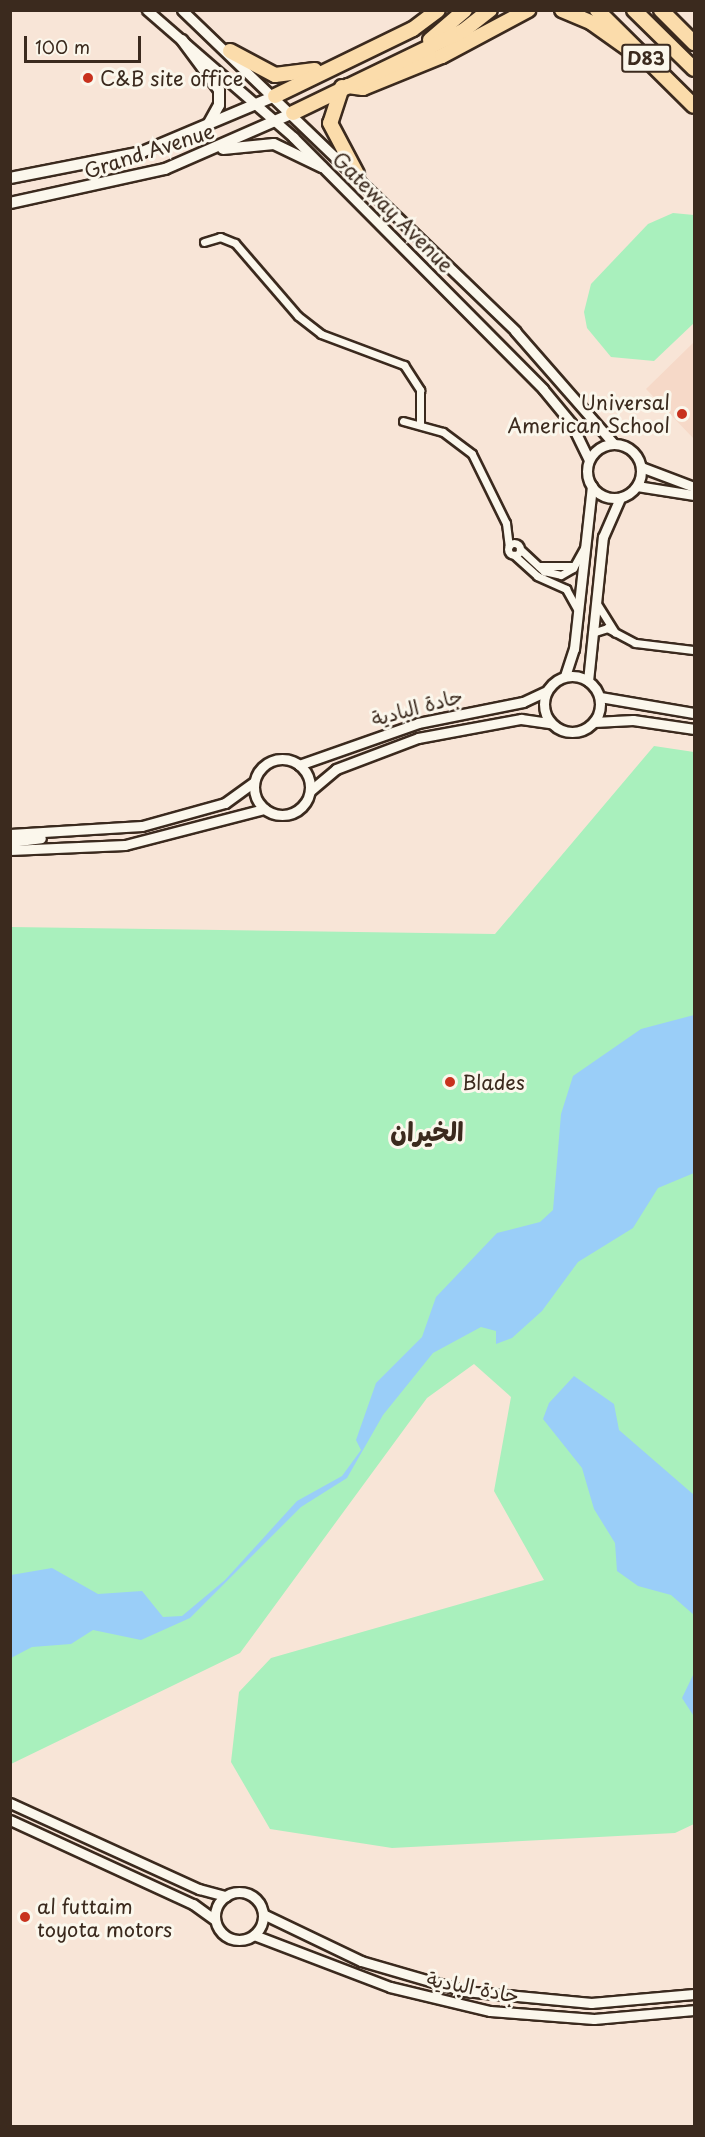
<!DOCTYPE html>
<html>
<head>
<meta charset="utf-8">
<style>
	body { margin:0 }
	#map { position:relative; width:705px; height:2137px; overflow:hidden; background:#f8e5d7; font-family:"Playpen Sans","Playpen Sans Arabic",sans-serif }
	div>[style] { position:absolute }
	.built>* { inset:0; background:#f6d9c8 }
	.green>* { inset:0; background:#a9f0bd }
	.water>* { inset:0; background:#9acef8 }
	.roads { filter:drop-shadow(2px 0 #3b2a1e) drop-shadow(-2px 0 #3b2a1e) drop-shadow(0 2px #3b2a1e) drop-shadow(0 -2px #3b2a1e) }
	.minor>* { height:7px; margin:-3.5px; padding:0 3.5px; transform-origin:3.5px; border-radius:3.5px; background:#fbf7ec }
	.minor>.ring { margin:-3.5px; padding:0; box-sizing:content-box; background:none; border:7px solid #fbf7ec; border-radius:50% }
	.tertiary>* { height:9px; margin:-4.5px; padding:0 4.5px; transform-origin:4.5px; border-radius:4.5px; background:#fbf7ec }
	.tertiary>.ring { margin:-4.5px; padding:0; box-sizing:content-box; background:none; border:9px solid #fbf7ec; border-radius:50% }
	.secondary>* { height:10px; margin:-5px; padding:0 5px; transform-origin:5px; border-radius:5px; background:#fbf7ec }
	.motorway>* { height:14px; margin:-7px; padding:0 7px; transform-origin:7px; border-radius:7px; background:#fbdcab }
	.dots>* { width:16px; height:16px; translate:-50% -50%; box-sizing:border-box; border:3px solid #fbf7ec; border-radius:50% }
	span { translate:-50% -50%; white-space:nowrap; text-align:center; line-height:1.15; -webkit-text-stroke:6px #fbf7ec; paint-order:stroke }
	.shield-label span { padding:2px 4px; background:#fbf7ec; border:2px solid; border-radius:4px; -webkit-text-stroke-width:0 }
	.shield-label { font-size:18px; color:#3b2a1e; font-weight:700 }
	.poi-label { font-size:20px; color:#3b2a1e }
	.left { translate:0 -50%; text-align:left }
	.right { translate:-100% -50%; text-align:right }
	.street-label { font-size:20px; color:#3b2a1e }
	.district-label { font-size:26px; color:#3b2a1e; font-weight:700 }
	.frame { position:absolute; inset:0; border:12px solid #3b2a1e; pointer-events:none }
	.scale { position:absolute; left:24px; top:36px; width:117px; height:27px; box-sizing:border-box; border:3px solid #3b2a1e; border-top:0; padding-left:8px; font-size:18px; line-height:21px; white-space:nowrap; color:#3b2a1e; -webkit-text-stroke:4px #fbf7ec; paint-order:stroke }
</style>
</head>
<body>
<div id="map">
	<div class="built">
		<i style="clip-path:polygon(694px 342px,694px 439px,646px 389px)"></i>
	</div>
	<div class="green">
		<i style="clip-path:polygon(673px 213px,694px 215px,694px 323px,654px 361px,611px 357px,587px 328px,584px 312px,591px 284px,648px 224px)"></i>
		<i style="clip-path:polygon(654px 746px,694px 752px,694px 1824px,675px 1833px,392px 1848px,270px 1829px,231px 1762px,239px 1692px,271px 1658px,544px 1580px,494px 1491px,511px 1397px,474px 1364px,427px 1398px,240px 1653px,11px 1764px,11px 927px,495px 934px)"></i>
	</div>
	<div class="water">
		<i style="clip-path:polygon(694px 1015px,694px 1173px,658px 1188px,633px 1228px,578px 1262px,542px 1311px,512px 1338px,496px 1344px,496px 1331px,481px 1327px,433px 1353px,383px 1415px,347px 1478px,301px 1507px,190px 1618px,141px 1640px,93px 1630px,71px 1644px,32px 1647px,11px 1658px,11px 1575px,52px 1568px,98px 1594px,142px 1591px,163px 1617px,182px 1616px,225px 1580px,297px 1501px,342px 1476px,361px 1450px,356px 1440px,376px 1383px,422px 1337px,436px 1297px,497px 1233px,540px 1222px,553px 1210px,561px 1114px,573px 1076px,641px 1029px)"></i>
		<i style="clip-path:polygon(574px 1376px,614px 1404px,619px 1430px,694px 1495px,694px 1615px,671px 1595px,638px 1586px,617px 1571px,615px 1543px,594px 1509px,582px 1468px,543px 1419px,549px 1403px)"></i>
		<i style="clip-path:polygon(694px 1673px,694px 1715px,693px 1715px,682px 1698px)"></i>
	</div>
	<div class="roads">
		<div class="minor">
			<i style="left:204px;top:242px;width:17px;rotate:-17deg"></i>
			<i style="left:220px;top:237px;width:16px;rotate:22deg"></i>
			<i style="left:235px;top:243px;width:96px;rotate:49.2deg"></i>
			<i style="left:298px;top:316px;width:29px;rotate:38deg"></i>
			<i style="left:321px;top:334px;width:89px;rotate:20.5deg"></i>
			<i style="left:404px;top:365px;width:30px;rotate:57deg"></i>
			<i style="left:420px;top:390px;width:34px;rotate:90deg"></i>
			<i style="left:403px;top:421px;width:41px;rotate:15.4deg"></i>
			<i style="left:443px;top:432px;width:36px;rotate:37deg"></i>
			<i style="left:472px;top:454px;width:77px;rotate:63.8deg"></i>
			<i style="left:506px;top:523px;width:23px;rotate:83deg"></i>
			<i class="ring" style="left:508px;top:543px;width:5px;height:5px"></i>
			<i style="left:520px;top:549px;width:33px;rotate:43deg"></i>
			<i style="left:544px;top:571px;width:17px;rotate:13deg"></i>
			<i style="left:561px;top:575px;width:14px;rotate:-30deg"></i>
			<i style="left:573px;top:568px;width:26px;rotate:-61deg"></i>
			<i style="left:514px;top:555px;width:31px;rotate:42deg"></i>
			<i style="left:537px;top:576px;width:32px;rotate:24deg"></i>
			<i style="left:566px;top:589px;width:23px;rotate:61deg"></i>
			<i style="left:539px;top:566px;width:34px"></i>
			<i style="left:596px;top:602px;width:36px;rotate:58deg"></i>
			<i style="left:592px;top:633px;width:16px;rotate:-18deg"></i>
			<i style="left:607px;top:628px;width:32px;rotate:28deg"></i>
			<i style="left:635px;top:643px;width:59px;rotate:6.8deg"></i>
		</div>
		<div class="tertiary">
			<i style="left:147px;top:10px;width:194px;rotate:41deg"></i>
			<i style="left:293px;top:137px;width:355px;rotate:45.2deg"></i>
			<i style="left:543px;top:389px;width:44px;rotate:50.5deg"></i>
			<i style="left:571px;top:423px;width:41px;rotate:64.1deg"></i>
			<i style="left:182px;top:10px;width:463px;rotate:43.9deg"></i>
			<i style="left:515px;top:331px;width:150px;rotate:48.8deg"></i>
			<i class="ring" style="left:587px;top:444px;width:45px;height:45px"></i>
			<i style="left:641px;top:467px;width:57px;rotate:20.7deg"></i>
			<i style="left:637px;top:486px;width:58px;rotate:9deg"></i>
			<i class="ring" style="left:544px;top:676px;width:47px;height:47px"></i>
			<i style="left:565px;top:676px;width:28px;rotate:-72deg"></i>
			<i style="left:574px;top:649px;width:164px;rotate:-83.7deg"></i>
			<i style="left:588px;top:681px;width:145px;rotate:-84.1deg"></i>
			<i style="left:603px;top:537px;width:43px;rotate:-66.4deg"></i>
			<i style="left:600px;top:697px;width:95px;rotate:9.7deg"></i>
			<i style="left:594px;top:722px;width:39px;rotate:-3deg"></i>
			<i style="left:633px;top:720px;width:62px;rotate:8.4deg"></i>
			<i class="ring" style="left:254px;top:759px;width:47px;height:47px"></i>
			<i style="left:299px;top:765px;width:126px;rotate:-19.4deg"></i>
			<i style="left:418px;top:723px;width:107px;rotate:-11.3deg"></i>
			<i style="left:523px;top:702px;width:26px;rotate:-25deg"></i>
			<i style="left:310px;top:791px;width:34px;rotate:-40deg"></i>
			<i style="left:336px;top:769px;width:88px;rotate:-20.7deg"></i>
			<i style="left:418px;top:738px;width:105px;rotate:-10.5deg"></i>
			<i style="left:521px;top:719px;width:30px;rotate:8deg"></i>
			<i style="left:10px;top:834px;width:132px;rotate:-3.5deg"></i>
			<i style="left:142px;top:826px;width:86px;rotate:-15.5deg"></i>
			<i style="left:225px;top:803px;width:36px;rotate:-36deg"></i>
			<i style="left:10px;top:842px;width:31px;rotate:-7deg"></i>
			<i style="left:10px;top:850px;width:115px;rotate:-2.5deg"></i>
			<i style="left:125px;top:845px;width:144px;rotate:-14.5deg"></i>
			<i style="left:10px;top:1803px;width:208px;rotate:24.5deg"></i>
			<i style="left:199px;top:1889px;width:28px;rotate:15deg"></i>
			<i style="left:10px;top:1820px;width:201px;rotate:24.7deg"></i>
			<i style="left:193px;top:1904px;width:27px;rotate:36deg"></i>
			<i class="ring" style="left:215px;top:1892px;width:39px;height:39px"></i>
			<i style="left:263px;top:1914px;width:109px;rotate:25.6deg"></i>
			<i style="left:361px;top:1961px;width:107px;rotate:16.2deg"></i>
			<i style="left:464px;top:1991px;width:128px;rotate:5.4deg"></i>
			<i style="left:591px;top:2003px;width:103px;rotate:-5deg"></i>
			<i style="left:254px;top:1935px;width:146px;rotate:20.9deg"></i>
			<i style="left:390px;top:1987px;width:103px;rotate:13.5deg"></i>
			<i style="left:490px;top:2011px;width:104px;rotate:4.4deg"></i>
			<i style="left:594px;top:2019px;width:100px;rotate:-5.1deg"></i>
		</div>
		<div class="secondary">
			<i style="left:182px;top:40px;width:62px;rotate:53.5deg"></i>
			<i style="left:219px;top:90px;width:15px;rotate:90deg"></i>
			<i style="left:219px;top:105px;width:26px;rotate:119deg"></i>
			<i style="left:223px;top:149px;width:51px;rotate:-5.6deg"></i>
			<i style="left:274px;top:144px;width:53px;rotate:25.6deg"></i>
			<i style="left:10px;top:178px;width:135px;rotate:-11.1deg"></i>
			<i style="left:142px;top:152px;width:144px;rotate:-22.8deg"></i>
			<i style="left:10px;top:203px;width:159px;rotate:-12.4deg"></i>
			<i style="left:165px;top:169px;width:140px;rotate:-23.6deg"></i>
		</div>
		<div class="motorway">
			<i style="left:562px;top:10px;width:33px;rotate:23deg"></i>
			<i style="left:592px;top:23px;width:47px;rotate:35.4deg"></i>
			<i style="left:597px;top:10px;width:136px;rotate:44.7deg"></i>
			<i style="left:634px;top:10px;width:84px;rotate:44.5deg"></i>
			<i style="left:661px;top:10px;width:47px;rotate:45deg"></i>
			<i style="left:430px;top:40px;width:46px;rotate:-40.6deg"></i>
			<i style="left:230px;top:51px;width:51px;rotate:28.1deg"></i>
			<i style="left:275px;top:75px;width:40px;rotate:-7.1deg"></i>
			<i style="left:348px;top:86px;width:15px;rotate:8deg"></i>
			<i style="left:363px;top:88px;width:85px;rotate:-22.1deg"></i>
			<i style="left:442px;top:56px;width:98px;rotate:-28.1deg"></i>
			<i style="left:342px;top:87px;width:38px;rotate:108deg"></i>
			<i style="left:330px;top:123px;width:58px;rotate:62.1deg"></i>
			<i style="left:275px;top:96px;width:153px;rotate:-25.9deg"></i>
			<i style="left:413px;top:29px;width:31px;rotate:-37deg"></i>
			<i style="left:293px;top:113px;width:189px;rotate:-25.8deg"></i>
			<i style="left:463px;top:31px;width:34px;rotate:-38deg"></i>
		</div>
	</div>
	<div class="dots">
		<i style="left:88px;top:78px;background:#c8321e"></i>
		<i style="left:682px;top:414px;background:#c8321e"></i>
		<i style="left:450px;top:1082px;background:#c8321e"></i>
		<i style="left:25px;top:1917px;background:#c8321e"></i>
	</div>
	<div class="shield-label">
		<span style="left:646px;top:58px">D83</span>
	</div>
	<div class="poi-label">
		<span class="left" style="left:100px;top:78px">C&amp;B site office</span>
		<span class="right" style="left:670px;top:414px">Universal<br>American School</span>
		<span class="left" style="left:462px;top:1082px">Blades</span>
		<span class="left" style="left:37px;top:1918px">al futtaim<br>toyota motors</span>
	</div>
	<div class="street-label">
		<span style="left:149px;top:151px;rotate:-18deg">Grand Avenue</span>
		<span style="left:393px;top:212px;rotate:45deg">Gateway Avenue</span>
		<span style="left:417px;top:707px;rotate:-15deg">جادة البادية</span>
		<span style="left:473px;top:1987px;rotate:11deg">جادة البادية</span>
	</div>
	<div class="district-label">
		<span style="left:427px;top:1131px">الخيران</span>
	</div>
	<div class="frame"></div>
	<div class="scale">100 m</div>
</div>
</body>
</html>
